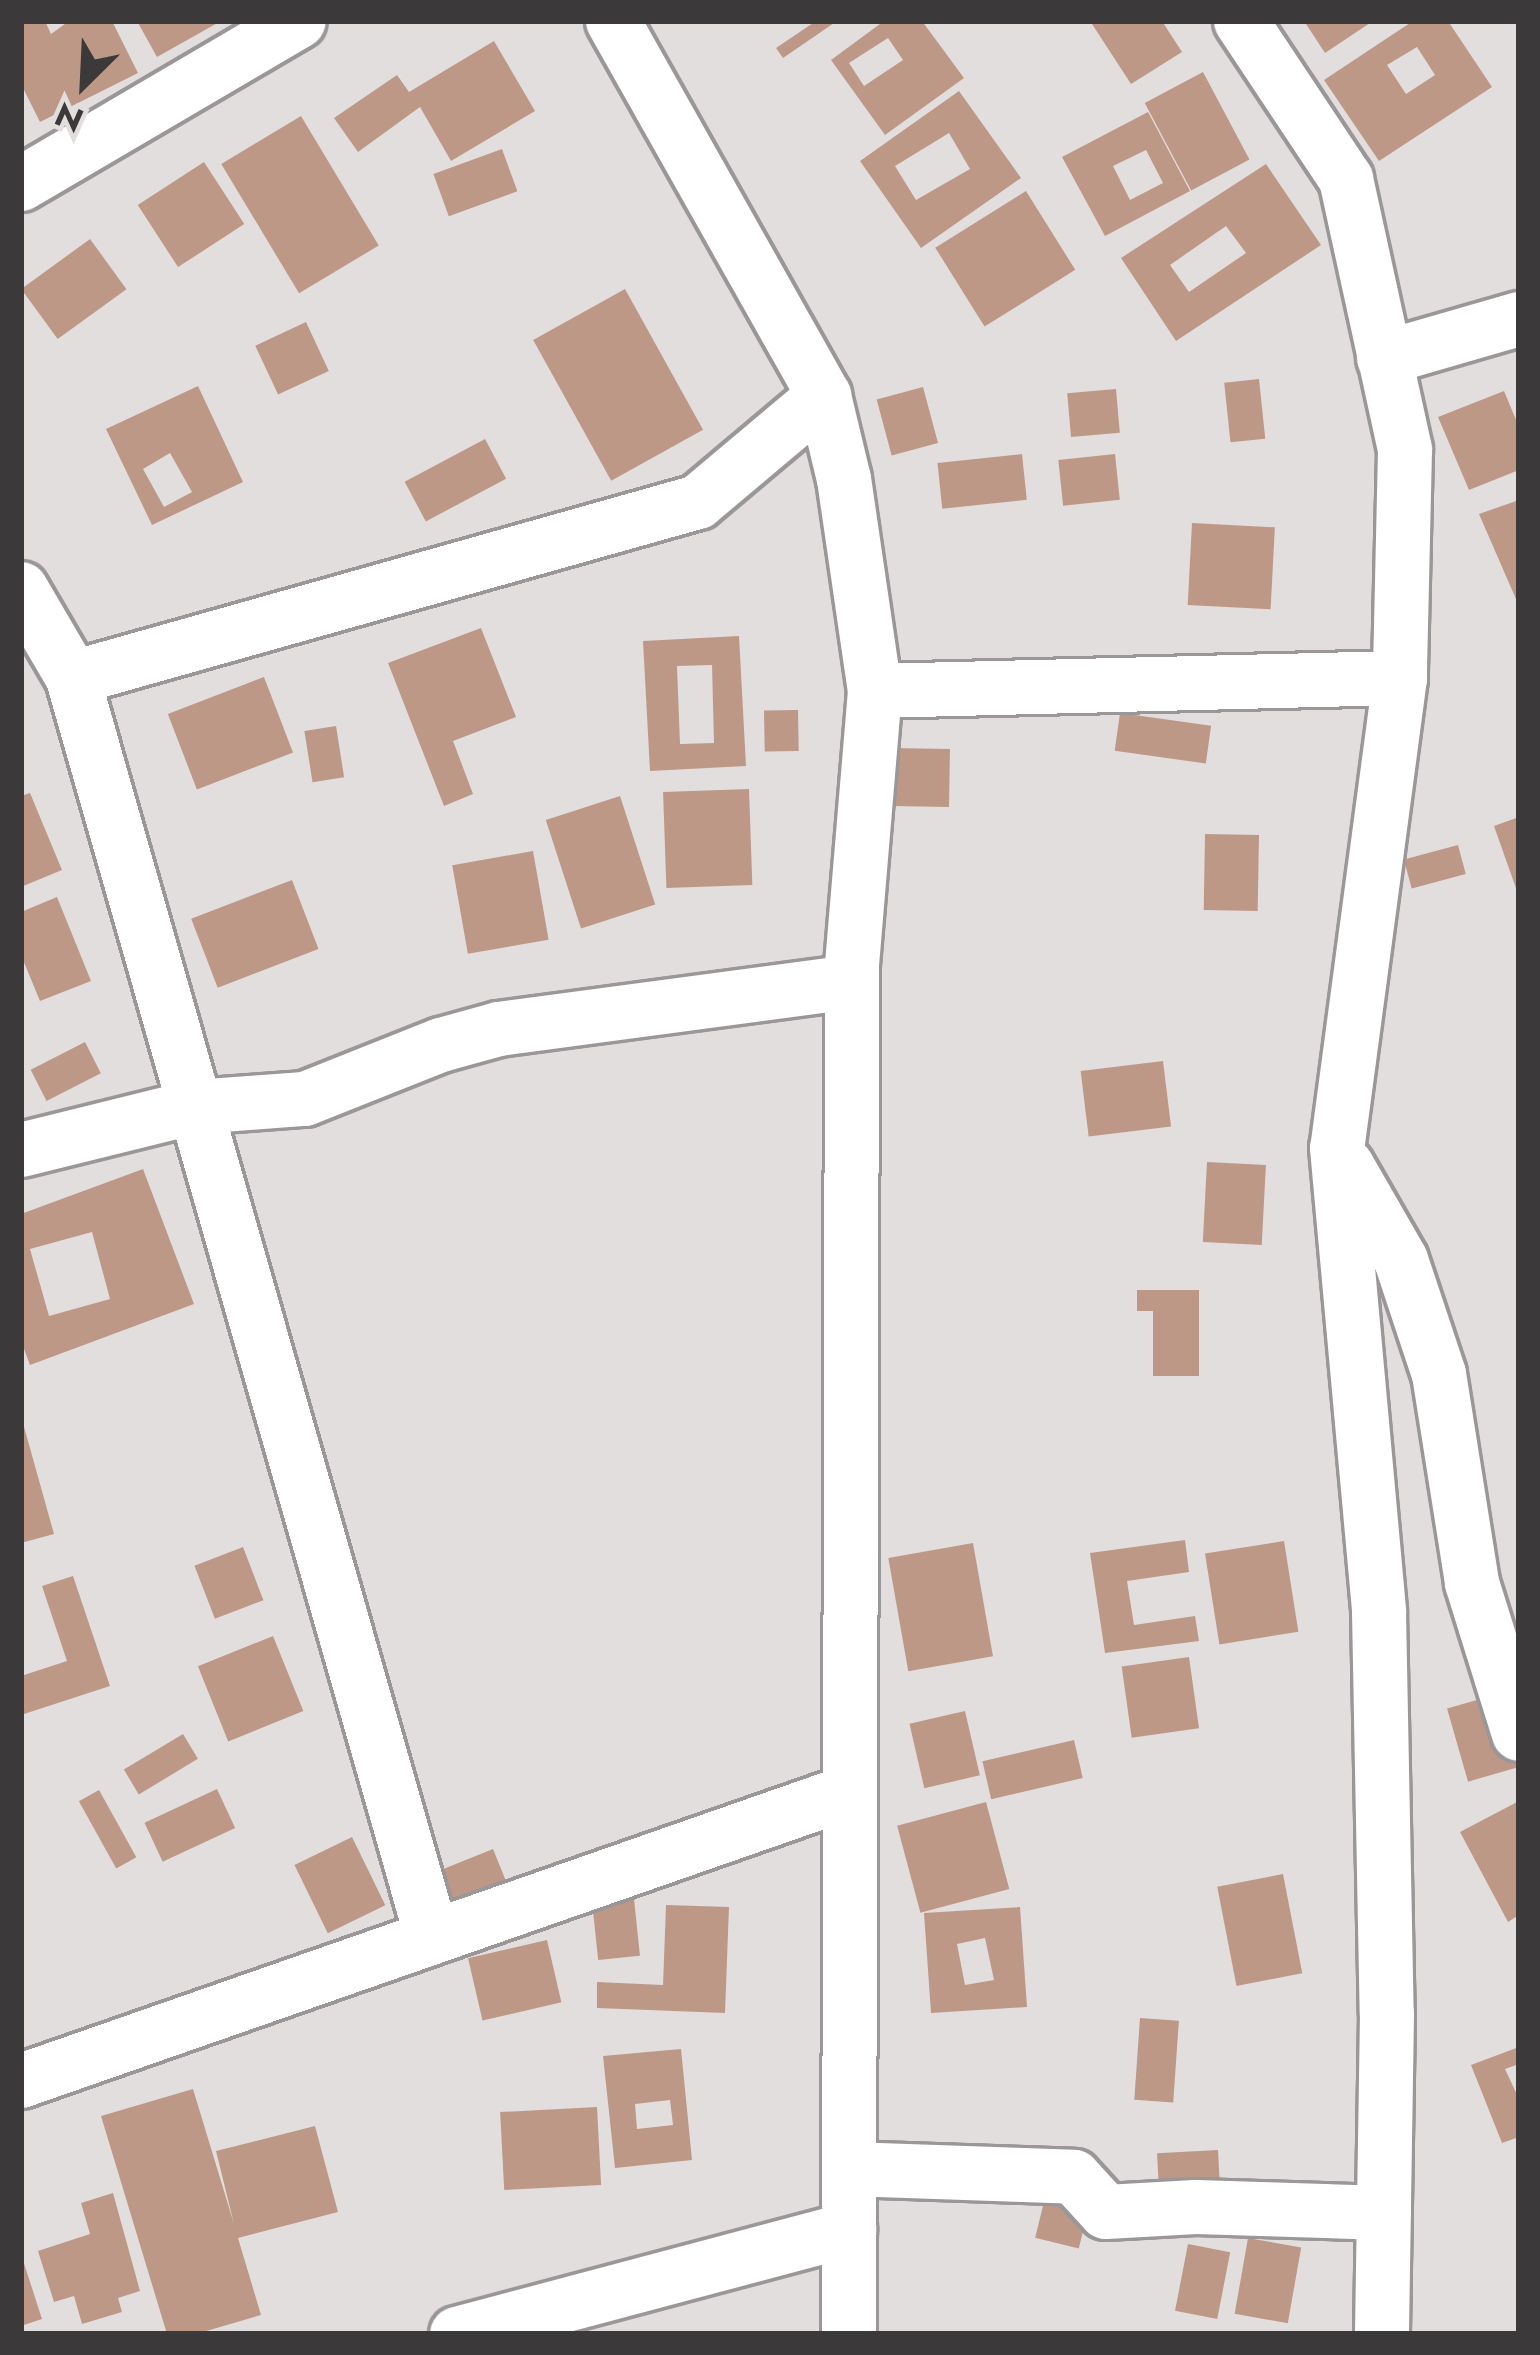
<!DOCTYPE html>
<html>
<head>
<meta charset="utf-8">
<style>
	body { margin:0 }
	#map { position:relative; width:1540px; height:2355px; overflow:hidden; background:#e3dede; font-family:Jost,sans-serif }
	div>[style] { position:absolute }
	.building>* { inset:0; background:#be9887; transform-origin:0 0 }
	.roads { filter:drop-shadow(3px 0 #9b9697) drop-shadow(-3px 0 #9b9697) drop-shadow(0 3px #9b9697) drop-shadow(0 -3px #9b9697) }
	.minor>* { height:54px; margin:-27px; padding:0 27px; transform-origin:27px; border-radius:27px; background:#fff }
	span { translate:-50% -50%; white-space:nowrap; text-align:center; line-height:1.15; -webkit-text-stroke:10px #e3dede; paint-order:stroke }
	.frame { position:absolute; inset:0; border:24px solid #3b3939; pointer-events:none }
	.north { position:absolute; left:24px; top:24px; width:120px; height:120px; -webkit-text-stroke:9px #e3dede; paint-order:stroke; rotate:204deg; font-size:33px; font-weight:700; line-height:48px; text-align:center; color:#3b3939 }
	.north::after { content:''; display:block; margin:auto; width:42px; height:54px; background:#3b3939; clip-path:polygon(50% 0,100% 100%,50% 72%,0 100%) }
</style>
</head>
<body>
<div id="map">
	<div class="building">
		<i style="clip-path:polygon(21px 21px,45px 21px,51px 34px,69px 21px,112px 21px,138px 73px,40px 122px,21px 84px)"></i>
		<i style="clip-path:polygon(137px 21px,221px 21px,157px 57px)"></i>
		<i style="clip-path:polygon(816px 21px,837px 21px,783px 58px,776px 48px)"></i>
		<i style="clip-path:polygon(evenodd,884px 21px,922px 21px,964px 78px,885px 135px,831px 60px,884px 21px,888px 38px,903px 60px,864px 86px,849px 63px,888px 38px)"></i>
		<i style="clip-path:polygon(1096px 21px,1162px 21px,1182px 52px,1131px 84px,1092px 24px)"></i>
		<i style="clip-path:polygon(1304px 21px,1373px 21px,1325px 53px)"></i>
		<i style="clip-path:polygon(evenodd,1413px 21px,1448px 21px,1492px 87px,1379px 161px,1324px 80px,1413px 21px,1417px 47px,1435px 75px,1406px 94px,1387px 65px,1417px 47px)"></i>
		<i style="clip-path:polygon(494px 41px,535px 111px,451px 161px,420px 107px,358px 152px,334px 118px,397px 75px,409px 92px)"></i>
		<i style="left:1203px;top:72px;width:99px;height:66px;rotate:62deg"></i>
		<i style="clip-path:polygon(evenodd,959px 91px,1021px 178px,921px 248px,860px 161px,959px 91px,949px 133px,970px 169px,916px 200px,895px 166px,949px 133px)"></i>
		<i style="clip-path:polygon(evenodd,1148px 112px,1190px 191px,1105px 236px,1062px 157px,1148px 112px,1146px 150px,1163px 183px,1130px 200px,1113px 166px,1146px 150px)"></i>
		<i style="left:301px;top:116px;width:151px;height:93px;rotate:59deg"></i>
		<i style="left:502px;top:149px;width:45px;height:73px;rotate:70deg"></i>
		<i style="left:204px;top:162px;width:74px;height:79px;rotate:57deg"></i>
		<i style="clip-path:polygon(evenodd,1266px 164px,1321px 245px,1176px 341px,1121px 258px,1266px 164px,1226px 226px,1246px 253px,1189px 292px,1170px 265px,1226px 226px)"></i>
		<i style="left:1026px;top:191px;width:93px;height:107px;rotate:58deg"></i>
		<i style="left:90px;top:239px;width:62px;height:85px;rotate:54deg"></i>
		<i style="left:625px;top:289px;width:161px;height:105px;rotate:61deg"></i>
		<i style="left:306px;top:322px;width:54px;height:56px;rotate:65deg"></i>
		<i style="left:1259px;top:379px;width:60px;height:35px;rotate:84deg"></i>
		<i style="clip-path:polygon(evenodd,198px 386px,243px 482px,152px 525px,106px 429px,198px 386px,170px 453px,192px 492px,164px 507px,143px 469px,170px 453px)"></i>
		<i style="left:923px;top:387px;width:58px;height:48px;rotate:75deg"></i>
		<i style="left:1116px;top:389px;width:44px;height:49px;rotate:85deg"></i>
		<i style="clip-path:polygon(1504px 391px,1519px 427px,1519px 470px,1469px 490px,1438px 417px)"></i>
		<i style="left:485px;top:439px;width:45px;height:91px;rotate:62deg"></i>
		<i style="left:1022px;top:454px;width:46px;height:85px;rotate:84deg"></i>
		<i style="left:1115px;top:454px;width:46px;height:57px;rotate:84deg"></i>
		<i style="clip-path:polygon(1519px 500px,1519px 606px,1479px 514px)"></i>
		<i style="left:1192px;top:523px;width:83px;height:82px;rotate:3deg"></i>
		<i style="clip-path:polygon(481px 628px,516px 717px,453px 741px,473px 794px,444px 806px,388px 663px)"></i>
		<i style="clip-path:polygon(evenodd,739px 636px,746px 766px,650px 771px,643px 641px,739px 636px,712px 665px,714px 743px,680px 744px,677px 666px,712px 665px)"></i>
		<i style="left:264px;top:677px;width:81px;height:103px;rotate:69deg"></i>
		<i style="left:798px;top:710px;width:41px;height:34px;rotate:89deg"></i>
		<i style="left:1120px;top:713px;width:92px;height:38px;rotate:8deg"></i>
		<i style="left:336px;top:726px;width:52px;height:32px;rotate:81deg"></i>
		<i style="left:892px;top:748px;width:58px;height:58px;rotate:1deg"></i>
		<i style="left:749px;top:789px;width:96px;height:86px;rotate:88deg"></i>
		<i style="clip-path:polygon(30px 793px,62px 870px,21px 887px,21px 796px)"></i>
		<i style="left:620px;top:796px;width:114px;height:78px;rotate:72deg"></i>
		<i style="clip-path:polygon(1519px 817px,1519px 893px,1518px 894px,1494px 826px)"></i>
		<i style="left:1205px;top:834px;width:54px;height:76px;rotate:1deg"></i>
		<i style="left:1458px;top:845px;width:30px;height:56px;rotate:75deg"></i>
		<i style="left:533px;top:851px;width:90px;height:82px;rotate:80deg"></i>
		<i style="left:292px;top:880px;width:74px;height:108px;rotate:69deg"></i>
		<i style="clip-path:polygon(57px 897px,91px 981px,40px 1001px,21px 955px,21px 912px)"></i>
		<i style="left:85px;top:1042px;width:35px;height:61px;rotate:63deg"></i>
		<i style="left:1163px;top:1061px;width:66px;height:83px;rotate:83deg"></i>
		<i style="left:1207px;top:1162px;width:59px;height:80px;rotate:3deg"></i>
		<i style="clip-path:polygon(evenodd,143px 1169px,194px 1304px,30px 1365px,21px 1341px,21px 1214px,143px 1169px,92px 1232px,110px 1299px,49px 1316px,30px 1249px,92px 1232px)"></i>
		<i style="clip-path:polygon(1137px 1290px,1199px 1290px,1199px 1376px,1153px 1376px,1153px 1311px,1137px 1311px)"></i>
		<i style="clip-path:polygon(21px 1416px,54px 1534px,21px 1543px)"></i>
		<i style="clip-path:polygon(1185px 1540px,1189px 1572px,1127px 1581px,1134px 1625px,1195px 1616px,1199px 1641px,1105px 1653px,1090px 1553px)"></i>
		<i style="left:1284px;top:1541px;width:92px;height:80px;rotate:81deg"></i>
		<i style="left:973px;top:1543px;width:115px;height:86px;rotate:80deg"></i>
		<i style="left:243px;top:1547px;width:57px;height:52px;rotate:69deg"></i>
		<i style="clip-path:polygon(73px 1576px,110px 1686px,21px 1715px,21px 1676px,67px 1661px,42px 1586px)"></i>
		<i style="left:273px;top:1636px;width:81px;height:81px;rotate:68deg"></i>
		<i style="left:1189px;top:1657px;width:72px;height:68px;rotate:82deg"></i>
		<i style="left:1498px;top:1694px;width:76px;height:53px;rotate:74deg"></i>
		<i style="left:965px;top:1711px;width:66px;height:57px;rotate:77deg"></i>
		<i style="left:183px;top:1734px;width:29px;height:69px;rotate:59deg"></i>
		<i style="left:1074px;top:1740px;width:39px;height:94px;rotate:77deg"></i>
		<i style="left:217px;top:1789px;width:43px;height:80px;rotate:65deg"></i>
		<i style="left:99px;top:1790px;width:77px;height:23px;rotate:61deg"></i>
		<i style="clip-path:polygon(1519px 1801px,1519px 1915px,1508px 1922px,1460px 1832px)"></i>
		<i style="left:986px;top:1802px;width:90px;height:92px;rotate:75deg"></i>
		<i style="left:352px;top:1837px;width:76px;height:64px;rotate:64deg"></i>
		<i style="left:493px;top:1849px;width:51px;height:61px;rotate:68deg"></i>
		<i style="left:1283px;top:1874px;width:101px;height:67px;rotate:79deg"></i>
		<i style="left:634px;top:1899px;width:57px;height:42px;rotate:84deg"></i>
		<i style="clip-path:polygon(666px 1905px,729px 1907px,725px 2013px,597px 2008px,597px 1982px,663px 1985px)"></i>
		<i style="clip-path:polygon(evenodd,1020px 1907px,1027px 2007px,931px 2013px,924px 1913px,1020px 1907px,985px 1938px,994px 1980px,965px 1985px,957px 1944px,985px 1938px)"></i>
		<i style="left:547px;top:1940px;width:64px;height:81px;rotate:77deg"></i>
		<i style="left:1140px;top:2018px;width:39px;height:82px;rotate:4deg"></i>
		<i style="clip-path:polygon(1519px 2047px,1519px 2064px,1505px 2069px,1519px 2099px,1519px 2137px,1502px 2143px,1471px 2065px)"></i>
		<i style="clip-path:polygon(evenodd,681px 2049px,692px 2160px,615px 2168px,603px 2056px,681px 2049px,670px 2100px,673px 2125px,637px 2129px,635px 2104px,670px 2100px)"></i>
		<i style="clip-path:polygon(193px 2089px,234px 2224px,216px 2151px,315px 2126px,338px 2212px,238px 2238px,261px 2315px,196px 2334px,167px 2334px,101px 2116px)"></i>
		<i style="left:597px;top:2107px;width:78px;height:97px;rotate:87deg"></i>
		<i style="left:1218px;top:2150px;width:44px;height:61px;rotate:87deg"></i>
		<i style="clip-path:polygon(113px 2193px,140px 2291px,118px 2298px,122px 2312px,82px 2324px,74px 2296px,54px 2302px,38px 2251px,90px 2234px,81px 2203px)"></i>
		<i style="left:1046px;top:2194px;width:45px;height:45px;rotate:14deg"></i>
		<i style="left:1248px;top:2238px;width:54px;height:77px;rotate:10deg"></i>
		<i style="left:1188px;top:2244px;width:43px;height:68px;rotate:11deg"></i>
		<i style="clip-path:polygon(21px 2254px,42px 2319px,21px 2326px)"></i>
	</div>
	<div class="roads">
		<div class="minor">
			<i style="left:613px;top:21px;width:430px;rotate:60.6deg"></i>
			<i style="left:824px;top:396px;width:85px;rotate:76.5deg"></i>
			<i style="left:844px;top:479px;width:214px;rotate:81.7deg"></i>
			<i style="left:875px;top:691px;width:274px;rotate:94.8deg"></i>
			<i style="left:852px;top:964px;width:1370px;rotate:90.13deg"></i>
			<i style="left:1241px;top:21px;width:190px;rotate:56.4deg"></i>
			<i style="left:1346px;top:179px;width:277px;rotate:77.7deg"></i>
			<i style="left:1405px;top:450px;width:228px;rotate:91.3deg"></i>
			<i style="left:1400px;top:678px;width:474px;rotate:97.6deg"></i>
			<i style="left:1337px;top:1148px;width:466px;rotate:84.8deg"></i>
			<i style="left:1379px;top:1612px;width:402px;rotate:88.9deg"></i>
			<i style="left:1387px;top:2014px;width:320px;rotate:90.9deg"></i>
			<i style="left:21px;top:184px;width:322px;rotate:-30.4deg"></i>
			<i style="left:1384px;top:358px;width:141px;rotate:-16.1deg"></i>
			<i style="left:21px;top:589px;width:103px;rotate:59.7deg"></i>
			<i style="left:875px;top:691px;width:525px;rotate:-1.42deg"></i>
			<i style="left:21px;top:1150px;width:179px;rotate:-13.9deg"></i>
			<i style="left:195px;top:1107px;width:110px;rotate:-4.2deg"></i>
			<i style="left:305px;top:1099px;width:146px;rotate:-21.7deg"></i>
			<i style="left:441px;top:1045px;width:60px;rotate:-15.4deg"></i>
			<i style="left:499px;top:1029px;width:355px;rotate:-7.6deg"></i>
			<i style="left:1347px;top:1166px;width:108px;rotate:60.1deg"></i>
			<i style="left:1401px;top:1260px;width:120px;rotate:71.6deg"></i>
			<i style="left:1439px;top:1374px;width:212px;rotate:81deg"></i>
			<i style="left:1472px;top:1583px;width:158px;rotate:72.7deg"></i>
			<i style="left:432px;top:1937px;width:1309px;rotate:-105.92deg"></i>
			<i style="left:73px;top:678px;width:649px;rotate:-15.73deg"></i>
			<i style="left:698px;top:502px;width:165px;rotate:-40.1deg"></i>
			<i style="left:21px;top:2081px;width:877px;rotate:-19.24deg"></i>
			<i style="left:849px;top:2169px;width:225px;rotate:2deg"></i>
			<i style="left:1074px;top:2177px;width:47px;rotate:47.6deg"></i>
			<i style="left:1106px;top:2212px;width:90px;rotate:-3.2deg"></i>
			<i style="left:1196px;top:2207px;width:188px;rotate:1.8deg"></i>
			<i style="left:457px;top:2334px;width:406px;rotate:-14.9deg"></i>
		</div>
	</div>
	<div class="frame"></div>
	<div class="north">N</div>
</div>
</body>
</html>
